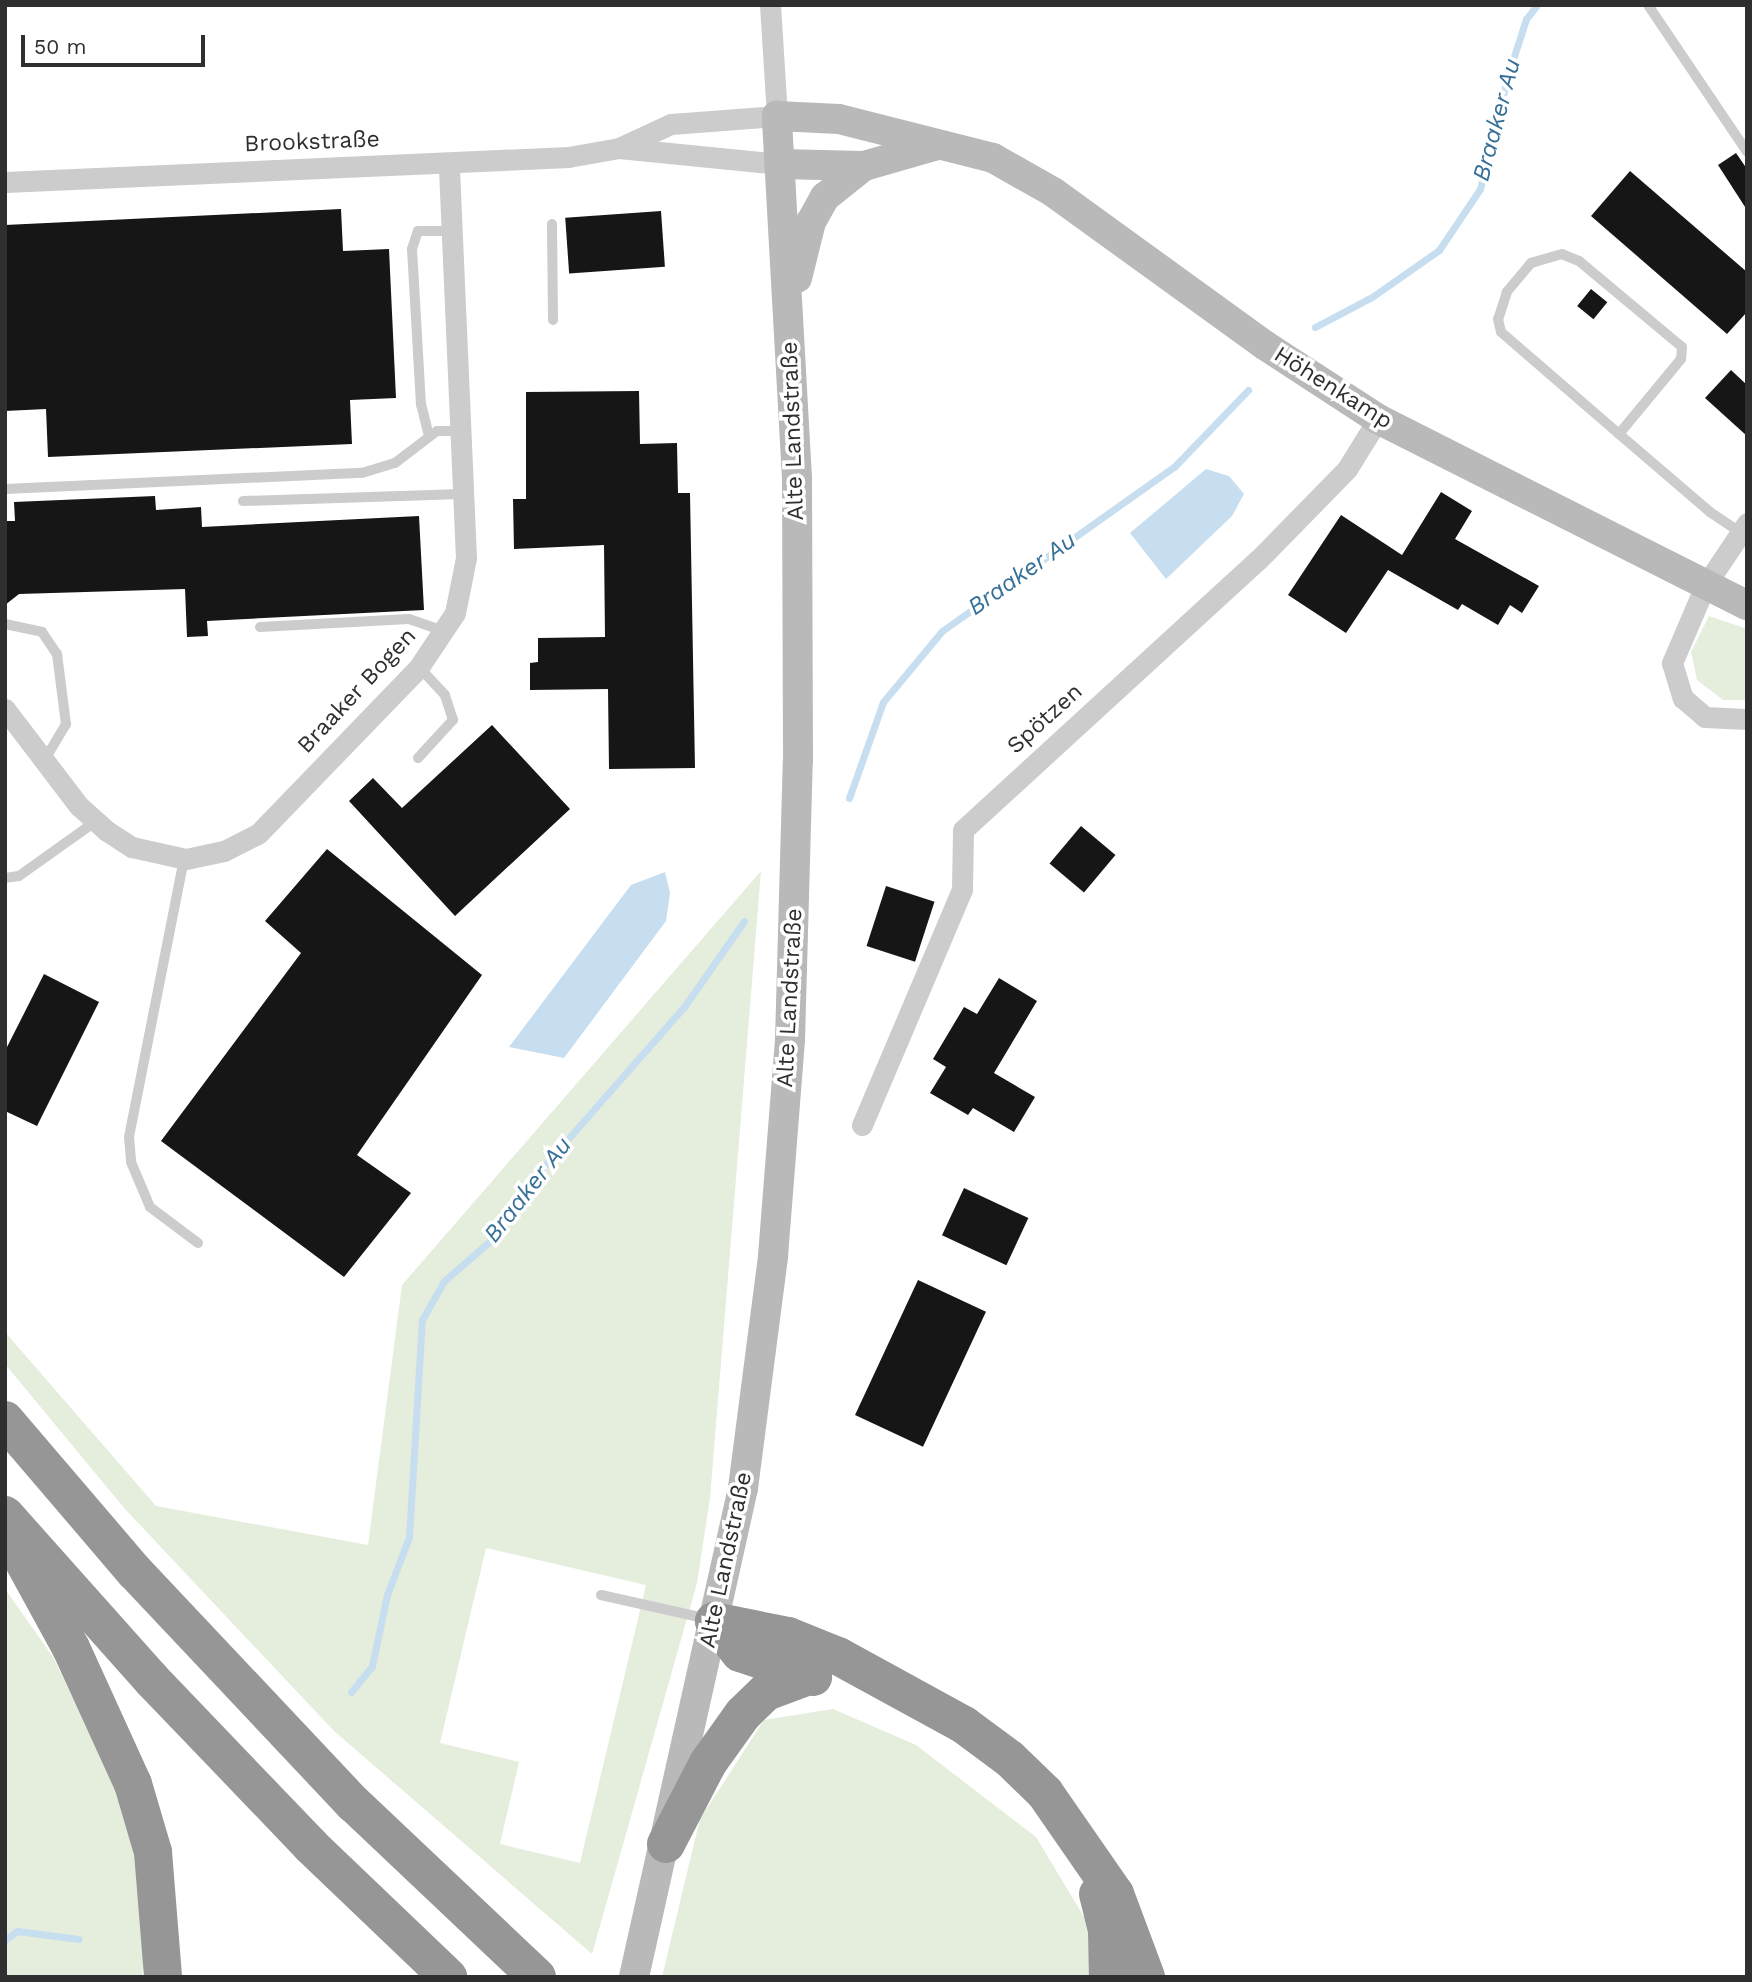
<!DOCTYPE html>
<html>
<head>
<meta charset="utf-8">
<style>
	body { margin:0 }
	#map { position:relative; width:1752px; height:1982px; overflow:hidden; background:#fff; font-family:"Work Sans",sans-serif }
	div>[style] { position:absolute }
	.green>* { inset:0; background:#e5eddc }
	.water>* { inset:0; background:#c6deef }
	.stream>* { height:7px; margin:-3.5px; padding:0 3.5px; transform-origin:3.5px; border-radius:3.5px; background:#c6deef }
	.building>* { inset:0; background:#161616; transform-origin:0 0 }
	.lane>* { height:10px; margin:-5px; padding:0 5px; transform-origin:5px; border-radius:5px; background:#ccc }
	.street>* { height:21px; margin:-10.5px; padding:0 10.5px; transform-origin:10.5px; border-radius:10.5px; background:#ccc }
	.secondary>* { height:30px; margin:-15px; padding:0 15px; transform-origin:15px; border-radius:15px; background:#b9b9b9 }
	.highway>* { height:38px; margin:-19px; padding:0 19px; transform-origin:19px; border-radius:19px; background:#969696 }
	span { translate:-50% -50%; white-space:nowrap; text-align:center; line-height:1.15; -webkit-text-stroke:7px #fff; paint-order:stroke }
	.street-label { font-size:23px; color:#2f2f2f }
	.water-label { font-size:24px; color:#367098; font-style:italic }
	.frame { position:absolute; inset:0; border:7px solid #2f2f2f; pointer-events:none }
	.scale { position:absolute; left:21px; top:35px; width:184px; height:32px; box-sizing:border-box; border:4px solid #2f2f2f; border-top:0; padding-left:9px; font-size:21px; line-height:24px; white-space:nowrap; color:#2f2f2f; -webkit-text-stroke:5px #fff; paint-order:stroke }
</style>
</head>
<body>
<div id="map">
	<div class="green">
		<i style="clip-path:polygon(1709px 616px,1747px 629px,1747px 700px,1723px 700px,1697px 680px,1691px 652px)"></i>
		<i style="clip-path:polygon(evenodd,761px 871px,710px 1498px,697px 1583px,592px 1954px,334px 1731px,125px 1509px,5px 1364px,5px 1332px,156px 1506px,368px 1545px,402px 1285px,761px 871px,486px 1548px,646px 1585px,580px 1863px,500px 1844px,519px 1762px,440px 1743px,486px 1548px)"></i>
		<i style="clip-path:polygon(5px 1589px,53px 1657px,112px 1779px,133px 1843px,146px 1925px,142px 1977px,5px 1977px)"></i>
		<i style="clip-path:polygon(833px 1709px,916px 1745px,1036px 1837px,1120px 1977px,662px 1977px,700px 1819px,764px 1720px)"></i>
	</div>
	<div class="water">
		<i style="clip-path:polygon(1206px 469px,1229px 476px,1244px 494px,1232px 516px,1166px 579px,1130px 533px)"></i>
		<i style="clip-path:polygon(665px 872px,670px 893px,666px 921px,564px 1058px,509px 1047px,631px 885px)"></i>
	</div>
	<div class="stream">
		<i style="left:1315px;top:327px;width:64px;rotate:-27.8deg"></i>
		<i style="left:1372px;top:297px;width:82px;rotate:-35deg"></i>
		<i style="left:1439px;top:250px;width:73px;rotate:-56.1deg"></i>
		<i style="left:1480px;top:189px;width:117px;rotate:-76.2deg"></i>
		<i style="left:1508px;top:75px;width:59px;rotate:-72.2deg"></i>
		<i style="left:1526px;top:19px;width:18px;rotate:-52deg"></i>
		<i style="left:849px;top:798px;width:102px;rotate:-70.5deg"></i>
		<i style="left:883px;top:702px;width:92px;rotate:-50.3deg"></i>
		<i style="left:942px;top:631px;width:284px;rotate:-35.3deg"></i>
		<i style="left:1174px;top:467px;width:107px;rotate:-46.1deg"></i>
		<i style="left:351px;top:1692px;width:33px;rotate:-51deg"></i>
		<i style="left:372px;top:1666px;width:73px;rotate:-78.1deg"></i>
		<i style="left:387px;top:1595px;width:62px;rotate:-69.2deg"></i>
		<i style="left:409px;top:1537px;width:217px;rotate:-86.6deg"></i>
		<i style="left:422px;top:1320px;width:45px;rotate:-60.6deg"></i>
		<i style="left:444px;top:1281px;width:72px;rotate:-41deg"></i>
		<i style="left:498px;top:1234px;width:30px;rotate:-69deg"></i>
		<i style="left:509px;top:1206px;width:265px;rotate:-48.7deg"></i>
		<i style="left:684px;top:1007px;width:105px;rotate:-55.1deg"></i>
		<i style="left:5px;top:1940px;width:15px;rotate:-37deg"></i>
		<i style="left:17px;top:1931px;width:62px;rotate:7.5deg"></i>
	</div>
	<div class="building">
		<i style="clip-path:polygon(1736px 153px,1747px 169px,1747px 210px,1718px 165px)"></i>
		<i style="clip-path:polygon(1630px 171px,1747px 272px,1747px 312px,1727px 334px,1591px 216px)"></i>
		<i style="clip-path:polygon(341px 209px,343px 251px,389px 249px,396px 398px,350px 400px,352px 444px,48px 457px,46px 409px,5px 411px,5px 225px)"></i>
		<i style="left:661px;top:211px;width:56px;height:96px;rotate:86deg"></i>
		<i style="left:1591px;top:289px;width:21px;height:22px;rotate:39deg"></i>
		<i style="clip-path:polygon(1731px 370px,1747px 385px,1747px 436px,1705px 398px)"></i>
		<i style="clip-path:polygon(639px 391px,640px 444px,677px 443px,678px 493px,690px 493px,695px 768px,609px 769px,608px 689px,530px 690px,530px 663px,538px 662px,538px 638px,605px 637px,604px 545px,514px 549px,513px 499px,526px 499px,526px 392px)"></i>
		<i style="clip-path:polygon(1441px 492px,1472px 511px,1455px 539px,1539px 586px,1522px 613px,1510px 605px,1498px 625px,1462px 604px,1458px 610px,1388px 570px,1346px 633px,1288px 595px,1341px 515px,1402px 555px)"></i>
		<i style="clip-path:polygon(155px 496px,156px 510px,201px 507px,202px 527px,419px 516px,424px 610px,207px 621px,208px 636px,187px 637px,185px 589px,19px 594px,5px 605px,5px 521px,15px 521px,14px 502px)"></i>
		<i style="clip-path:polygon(492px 725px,570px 809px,455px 916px,349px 801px,373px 778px,402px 808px)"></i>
		<i style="left:1081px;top:826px;width:45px;height:49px;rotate:40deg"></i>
		<i style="clip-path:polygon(327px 849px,482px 975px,357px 1155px,411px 1193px,344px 1277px,161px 1141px,301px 953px,265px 921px)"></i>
		<i style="left:886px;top:886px;width:51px;height:63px;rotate:18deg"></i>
		<i style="clip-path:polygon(44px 974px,99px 1002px,37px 1126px,5px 1111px,5px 1051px)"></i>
		<i style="clip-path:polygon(999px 978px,1037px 1001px,994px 1073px,1035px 1097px,1014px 1132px,973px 1108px,968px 1115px,930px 1093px,946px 1067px,933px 1059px,964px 1007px,977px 1014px)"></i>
		<i style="left:964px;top:1188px;width:71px;height:52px;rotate:25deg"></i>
		<i style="left:918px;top:1280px;width:75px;height:149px;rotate:25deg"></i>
	</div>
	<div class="lane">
		<i style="left:1648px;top:5px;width:177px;rotate:56deg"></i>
		<i style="left:552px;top:224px;width:96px;rotate:89.4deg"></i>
		<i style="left:1619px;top:434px;width:97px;rotate:-50.4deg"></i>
		<i style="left:1681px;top:359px;width:12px;rotate:-85deg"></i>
		<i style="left:1682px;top:347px;width:134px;rotate:-140.1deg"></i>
		<i style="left:1579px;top:261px;width:18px;rotate:-158deg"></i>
		<i style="left:1562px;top:254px;width:32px;rotate:164deg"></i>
		<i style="left:1531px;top:263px;width:38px;rotate:130deg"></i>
		<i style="left:1507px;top:292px;width:28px;rotate:108deg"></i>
		<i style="left:1498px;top:319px;width:13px;rotate:77deg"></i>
		<i style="left:1501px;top:332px;width:156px;rotate:40.8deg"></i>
		<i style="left:1619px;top:434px;width:120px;rotate:40.6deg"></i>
		<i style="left:1710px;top:512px;width:36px;rotate:34deg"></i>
		<i style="left:429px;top:436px;width:32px;rotate:-104deg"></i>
		<i style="left:421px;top:405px;width:156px;rotate:-93.3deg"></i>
		<i style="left:412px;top:249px;width:19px;rotate:-72deg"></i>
		<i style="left:418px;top:231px;width:33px"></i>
		<i style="left:5px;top:489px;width:357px;rotate:-2.6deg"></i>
		<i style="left:362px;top:473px;width:34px;rotate:-17deg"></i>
		<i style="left:395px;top:463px;width:53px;rotate:-37.3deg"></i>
		<i style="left:437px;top:431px;width:22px"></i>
		<i style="left:243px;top:501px;width:219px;rotate:-1.8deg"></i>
		<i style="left:5px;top:624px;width:38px;rotate:12deg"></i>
		<i style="left:42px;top:632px;width:27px;rotate:56deg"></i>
		<i style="left:57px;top:654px;width:71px;rotate:82.7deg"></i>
		<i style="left:66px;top:724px;width:43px;rotate:120.7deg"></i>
		<i style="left:260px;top:627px;width:149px;rotate:-3.1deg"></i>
		<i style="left:409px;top:619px;width:36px;rotate:19deg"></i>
		<i style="left:418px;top:758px;width:52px;rotate:-47.4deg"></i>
		<i style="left:453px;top:720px;width:26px;rotate:-108deg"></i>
		<i style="left:445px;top:695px;width:38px;rotate:-133deg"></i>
		<i style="left:184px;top:859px;width:283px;rotate:101.2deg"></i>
		<i style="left:129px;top:1137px;width:25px;rotate:85deg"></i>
		<i style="left:131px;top:1162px;width:49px;rotate:67.1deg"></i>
		<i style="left:150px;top:1207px;width:60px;rotate:36.9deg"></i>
		<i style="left:5px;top:878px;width:14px;rotate:-8deg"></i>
		<i style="left:19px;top:876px;width:95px;rotate:-35.5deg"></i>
		<i style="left:601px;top:1595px;width:110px;rotate:12.6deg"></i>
	</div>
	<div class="street">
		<i style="left:619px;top:148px;width:162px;rotate:5.7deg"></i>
		<i style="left:5px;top:182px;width:564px;rotate:-2.54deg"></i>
		<i style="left:568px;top:157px;width:52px;rotate:-10deg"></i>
		<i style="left:619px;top:148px;width:57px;rotate:-24.8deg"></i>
		<i style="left:671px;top:124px;width:106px;rotate:-4.3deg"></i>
		<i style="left:777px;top:116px;width:111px;rotate:-93.6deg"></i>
		<i style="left:1747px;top:523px;width:76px;rotate:123.7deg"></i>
		<i style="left:1705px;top:586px;width:84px;rotate:113.2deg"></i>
		<i style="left:1672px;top:663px;width:37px;rotate:73deg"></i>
		<i style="left:1683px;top:698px;width:29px;rotate:41deg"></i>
		<i style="left:1705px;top:717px;width:42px;rotate:2.7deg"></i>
		<i style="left:5px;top:709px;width:122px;rotate:52.7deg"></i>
		<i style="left:79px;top:806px;width:38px;rotate:42deg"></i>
		<i style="left:107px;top:831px;width:30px;rotate:33deg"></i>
		<i style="left:132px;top:847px;width:55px;rotate:12.5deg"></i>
		<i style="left:186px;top:859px;width:39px;rotate:-12deg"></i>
		<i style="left:224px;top:851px;width:38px;rotate:-27deg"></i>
		<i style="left:258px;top:834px;width:232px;rotate:-46deg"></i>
		<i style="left:419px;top:667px;width:65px;rotate:-56.3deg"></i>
		<i style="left:455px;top:613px;width:56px;rotate:-78.7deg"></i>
		<i style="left:466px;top:558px;width:395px;rotate:-92.5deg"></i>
		<i style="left:862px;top:1125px;width:256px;rotate:-67deg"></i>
		<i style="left:962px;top:889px;width:59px;rotate:-89deg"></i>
		<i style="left:963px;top:830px;width:400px;rotate:-42.5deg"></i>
		<i style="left:1258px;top:560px;width:127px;rotate:-45.6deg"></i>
		<i style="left:1347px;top:469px;width:59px;rotate:-58.2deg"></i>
	</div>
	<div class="secondary">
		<i style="left:780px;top:164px;width:84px;rotate:1.4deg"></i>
		<i style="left:864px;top:166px;width:76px;rotate:-16deg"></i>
		<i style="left:797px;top:278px;width:58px;rotate:-76deg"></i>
		<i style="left:811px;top:222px;width:29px;rotate:-61deg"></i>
		<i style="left:825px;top:197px;width:50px;rotate:-38.5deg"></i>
		<i style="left:634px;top:1977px;width:501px;rotate:-77.43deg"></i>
		<i style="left:743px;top:1488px;width:234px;rotate:-82.6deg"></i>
		<i style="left:773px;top:1256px;width:217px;rotate:-85.5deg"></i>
		<i style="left:790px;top:1040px;width:280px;rotate:-88.4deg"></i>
		<i style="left:798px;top:760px;width:282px;rotate:-90.2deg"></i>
		<i style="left:797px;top:478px;width:363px;rotate:-93.2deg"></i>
		<i style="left:777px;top:116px;width:62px;rotate:2.8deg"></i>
		<i style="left:839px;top:119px;width:159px;rotate:14.2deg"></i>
		<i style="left:993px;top:158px;width:69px;rotate:29.5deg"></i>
		<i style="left:1053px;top:192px;width:263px;rotate:35.9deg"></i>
		<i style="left:1266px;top:346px;width:134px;rotate:33.1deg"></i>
		<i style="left:1378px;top:419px;width:413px;rotate:26.8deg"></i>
	</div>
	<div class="highway">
		<i style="left:5px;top:1420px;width:200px;rotate:49.5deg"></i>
		<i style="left:135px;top:1572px;width:319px;rotate:46.7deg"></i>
		<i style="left:354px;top:1804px;width:252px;rotate:43.4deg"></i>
		<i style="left:5px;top:1515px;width:221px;rotate:48.3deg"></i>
		<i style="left:152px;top:1680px;width:230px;rotate:46.2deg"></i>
		<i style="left:311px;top:1846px;width:190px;rotate:43.7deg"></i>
		<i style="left:20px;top:1555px;width:106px;rotate:61.3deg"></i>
		<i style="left:71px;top:1648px;width:149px;rotate:65.5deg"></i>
		<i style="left:133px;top:1784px;width:71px;rotate:73.6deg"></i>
		<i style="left:153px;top:1852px;width:125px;rotate:85.4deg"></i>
		<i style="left:714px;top:1621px;width:76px;rotate:11.5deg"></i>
		<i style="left:788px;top:1636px;width:54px;rotate:21.8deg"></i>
		<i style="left:838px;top:1656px;width:144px;rotate:28.7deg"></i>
		<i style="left:964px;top:1725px;width:57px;rotate:36.5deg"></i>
		<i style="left:1010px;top:1759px;width:49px;rotate:44.2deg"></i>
		<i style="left:1045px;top:1793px;width:123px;rotate:55.3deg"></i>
		<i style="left:1115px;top:1894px;width:89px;rotate:69.5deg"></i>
		<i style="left:714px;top:1621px;width:41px;rotate:50.9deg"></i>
		<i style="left:740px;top:1653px;width:77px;rotate:18.2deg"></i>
		<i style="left:666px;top:1844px;width:91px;rotate:-62.6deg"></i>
		<i style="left:708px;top:1763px;width:60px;rotate:-54.5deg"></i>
		<i style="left:743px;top:1714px;width:32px;rotate:-44deg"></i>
		<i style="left:766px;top:1692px;width:43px;rotate:-20.6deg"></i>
		<i style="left:1098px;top:1894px;width:38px;rotate:76deg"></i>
		<i style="left:1107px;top:1931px;width:46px;rotate:88.8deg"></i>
	</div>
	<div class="street-label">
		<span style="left:312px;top:142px;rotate:-2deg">Brookstraße</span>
		<span style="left:1333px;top:388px;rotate:32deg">Höhenkamp</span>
		<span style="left:793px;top:431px;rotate:-92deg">Alte Landstraße</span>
		<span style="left:357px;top:691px;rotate:-47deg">Braaker Bogen</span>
		<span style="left:1045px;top:719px;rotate:-42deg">Spötzen</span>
		<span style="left:790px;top:998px;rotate:-87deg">Alte Landstraße</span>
		<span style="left:726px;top:1560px;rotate:-78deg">Alte Landstraße</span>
	</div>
	<div class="water-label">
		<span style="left:1497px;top:120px;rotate:-75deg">Braaker Au</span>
		<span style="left:1022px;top:574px;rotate:-35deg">Braaker Au</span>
		<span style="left:528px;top:1190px;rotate:-52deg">Braaker Au</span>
	</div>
	<div class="frame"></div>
	<div class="scale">50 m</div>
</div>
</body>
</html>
